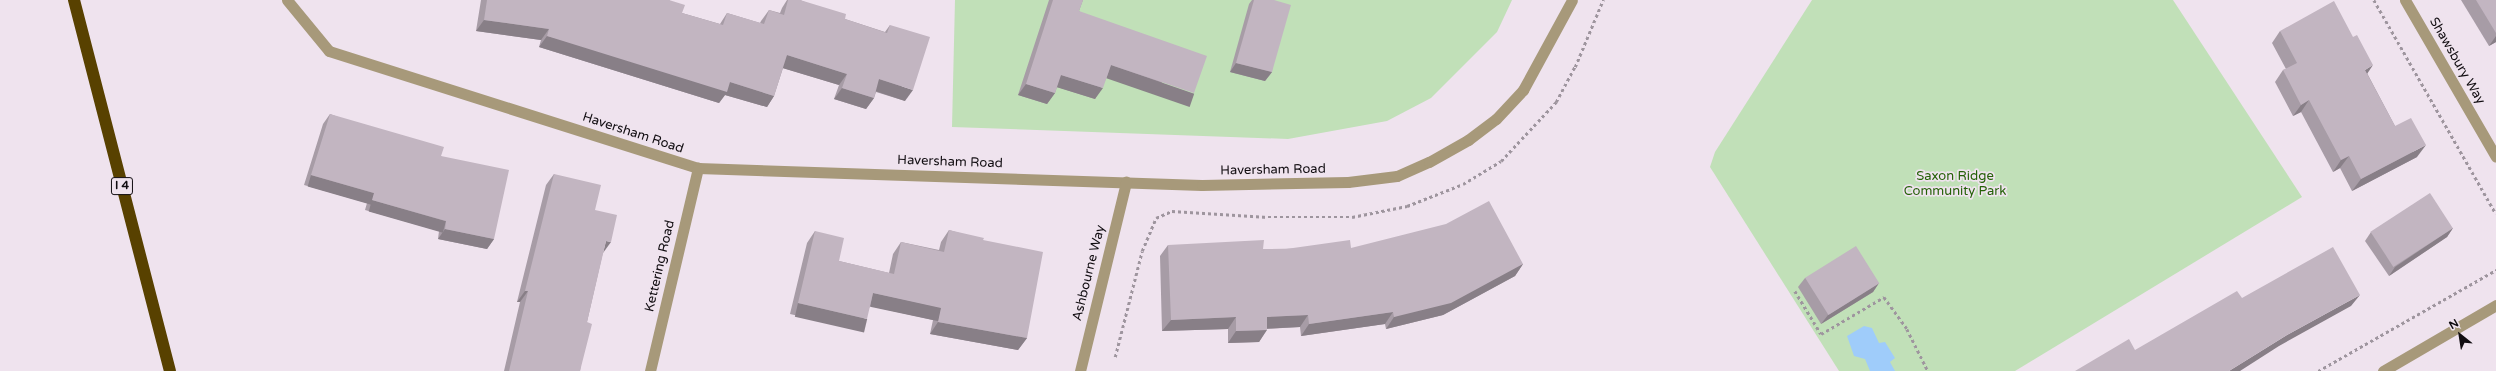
<!DOCTYPE html>
<html>
<head>
<meta charset="utf-8">
<style>
	body { margin:0 }
	#map { position:relative; width:2496px; height:371px; overflow:hidden; background:#efe3ee; font-family:"Varela Round",sans-serif }
	div>[style] { position:absolute }
	.green>* { inset:0; background:#c1e0b8 }
	.water>* { inset:0; background:#9fccfa }
	.path>* { height:2.5px; margin-top:-1.25px; transform-origin:0; background:repeating-linear-gradient(90deg,#9e959e 0 3px,transparent 0 6px) }
	.minor>* { height:11px; margin:-5.5px; padding:0 5.5px; transform-origin:5.5px; border-radius:5.5px; background:#a7997a }
	.motorway>* { height:12px; margin:-6px; padding:0 6px; transform-origin:6px; border-radius:6px; background:#584100 }
	.wall>* { inset:0; background:#a79ca6 }
	.shaded-wall>* { inset:0; background:#887f87; transform-origin:0 0 }
	.building>* { inset:0; background:#c2b5c1; transform-origin:0 0 }
	span { translate:-50% -50%; white-space:nowrap; text-align:center; line-height:1.15; -webkit-text-stroke:3.5px #efe3ee; paint-order:stroke }
	.shield-label span { padding:1px 3px; background:#efe3ee; border:1px solid; border-radius:3px; -webkit-text-stroke-width:0 }
	.shield-label { font-size:12px; color:#110d11; font-weight:700 }
	.street-label { font-size:13px; color:#110d11 }
	.park-label { font-size:13px; color:#246107 }
	.north { position:absolute; left:2440px; top:315px; width:40px; height:40px; -webkit-text-stroke:3px #efe3ee; paint-order:stroke; rotate:330deg; font-size:11px; font-weight:700; line-height:16px; text-align:center; color:#110d11 }
	.north::after { content:''; display:block; margin:auto; width:14px; height:18px; background:#110d11; clip-path:polygon(50% 0,100% 100%,50% 72%,0 100%) }
</style>
</head>
<body>
<div id="map">
	<div class="green">
		<i style="clip-path:polygon(955px 0,1512px 0,1497px 32px,1431px 98px,1387px 121px,1288px 139px,952px 127px)"></i>
		<i style="clip-path:polygon(1812px 0,2173px 0,2302px 197px,2015px 371px,1839px 371px,1710px 167px,1715px 152px)"></i>
	</div>
	<div class="water">
		<i style="clip-path:polygon(1864px 326px,1872px 328px,1879px 343px,1885px 342px,1895px 358px,1890px 362px,1895px 371px,1870px 371px,1865px 359px,1854px 356px,1847px 336px)"></i>
	</div>
	<div class="path">
		<i style="left:2374px;top:0;width:246px;rotate:60.3deg"></i>
		<i style="left:1795px;top:291px;width:50px;rotate:58.8deg"></i>
		<i style="left:1821px;top:334px;width:73px;rotate:-30.4deg"></i>
		<i style="left:1884px;top:297px;width:39px;rotate:54deg"></i>
		<i style="left:1907px;top:329px;width:47px;rotate:63.4deg"></i>
		<i style="left:1115px;top:357px;width:109px;rotate:-75.7deg"></i>
		<i style="left:1142px;top:251px;width:36px;rotate:-67deg"></i>
		<i style="left:1156px;top:218px;width:17px;rotate:-24deg"></i>
		<i style="left:1172px;top:211px;width:96px;rotate:3.6deg"></i>
		<i style="left:1268px;top:217px;width:84px"></i>
		<i style="left:1352px;top:217px;width:56px;rotate:-11.3deg"></i>
		<i style="left:1407px;top:206px;width:60px;rotate:-21.4deg"></i>
		<i style="left:1463px;top:184px;width:44px;rotate:-31.2deg"></i>
		<i style="left:1501px;top:161px;width:81px;rotate:-47deg"></i>
		<i style="left:1556px;top:102px;width:40px;rotate:-62deg"></i>
		<i style="left:1575px;top:67px;width:73px;rotate:-67.3deg"></i>
		<i style="left:2318px;top:371px;width:205px;rotate:-29.6deg"></i>
	</div>
	<div class="minor">
		<i style="left:287px;top:0;width:66px;rotate:50.5deg"></i>
		<i style="left:329px;top:51px;width:387px;rotate:17.6deg"></i>
		<i style="left:698px;top:168px;width:504px;rotate:1.93deg"></i>
		<i style="left:1202px;top:185px;width:146px;rotate:-1.2deg"></i>
		<i style="left:1348px;top:182px;width:49px;rotate:-7deg"></i>
		<i style="left:1397px;top:176px;width:35px;rotate:-24deg"></i>
		<i style="left:1429px;top:162px;width:45px;rotate:-29.4deg"></i>
		<i style="left:1468px;top:140px;width:35px;rotate:-37deg"></i>
		<i style="left:1496px;top:119px;width:40px;rotate:-47deg"></i>
		<i style="left:1523px;top:90px;width:102px;rotate:-61.4deg"></i>
		<i style="left:2405px;top:0;width:181px;rotate:59.9deg"></i>
		<i style="left:650px;top:371px;width:209px;rotate:-76.7deg"></i>
		<i style="left:1080px;top:371px;width:195px;rotate:-76.3deg"></i>
		<i style="left:2383px;top:371px;width:131px;rotate:-30.3deg"></i>
	</div>
	<div class="motorway">
		<i style="left:74px;top:0;width:383px;rotate:75.5deg"></i>
	</div>
	<div class="wall">
		<i style="clip-path:polygon(481px 0,669px 0,682px 13px,720px 24px,727px 13px,760px 23px,761px 21px,769px 10px,780px 13px,782px 8px,787px 0,800px 0,845px 19px,885px 32px,890px 25px,905px 101px,876px 92px,874px 98px,866px 109px,834px 99px,839px 85px,783px 68px,774px 96px,767px 107px,725px 95px,719px 103px,539px 47px,541px 40px,476px 31px)"></i>
		<i style="clip-path:polygon(1049px 0,1083px 0,1079px 11px,1187px 104px,1107px 77px,1095px 99px,1057px 87px,1055px 93px,1047px 104px,1018px 95px)"></i>
		<i style="clip-path:polygon(1252px 0,1274px 0,1272px 72px,1265px 81px,1230px 72px,1249px 4px)"></i>
		<i style="clip-path:polygon(2461px 0,2496px 0,2496px 42px,2489px 46px)"></i>
		<i style="clip-path:polygon(2280px 31px,2367px 73px,2395px 126px,2417px 157px,2352px 191px,2340px 168px,2333px 172px,2301px 112px,2293px 116px,2275px 82px,2283px 70px,2286px 69px,2272px 43px)"></i>
		<i style="clip-path:polygon(330px 114px,441px 156px,494px 239px,487px 249px,438px 239px,439px 231px,365px 210px,367px 203px,304px 185px,323px 124px)"></i>
		<i style="clip-path:polygon(554px 174px,595px 210px,603px 252px,587px 322px,580px 371px,504px 371px,520px 302px,517px 302px,546px 185px)"></i>
		<i style="clip-path:polygon(2453px 228px,2447px 237px,2389px 276px,2365px 241px,2371px 232px)"></i>
		<i style="clip-path:polygon(949px 230px,983px 240px,1027px 338px,1018px 350px,930px 334px,933px 320px,870px 306px,859px 330px,790px 314px,807px 243px,815px 231px,839px 261px,889px 273px,893px 254px,901px 242px,939px 250px,941px 242px)"></i>
		<i style="clip-path:polygon(1168px 245px,1263px 249px,1351px 248px,1523px 264px,1515px 276px,1443px 315px,1386px 329px,1385px 324px,1301px 336px,1300px 327px,1267px 329px,1259px 342px,1228px 343px,1228px 329px,1162px 331px,1160px 256px)"></i>
		<i style="clip-path:polygon(1805px 278px,1879px 283px,1873px 292px,1821px 324px,1798px 287px)"></i>
	</div>
	<div class="shaded-wall">
		<i style="clip-path:polygon(484px 20px,549px 29px,541px 40px,476px 31px)"></i>
		<i style="clip-path:polygon(547px 36px,730px 82px,774px 96px,767px 107px,725px 95px,719px 103px,539px 47px)"></i>
		<i style="clip-path:polygon(2496px 36px,2496px 42px,2489px 46px)"></i>
		<i style="clip-path:polygon(787px 55px,847px 74px,839px 85px,779px 67px)"></i>
		<i style="clip-path:polygon(1236px 63px,1272px 72px,1265px 81px,1230px 72px)"></i>
		<i style="left:1111px;top:65px;width:88px;height:14px;rotate:19deg"></i>
		<i style="clip-path:polygon(2373px 65px,2365px 77px,2365px 70px)"></i>
		<i style="clip-path:polygon(1061px 75px,1103px 88px,1095px 99px,1053px 86px)"></i>
		<i style="clip-path:polygon(879px 79px,913px 90px,905px 101px,872px 90px)"></i>
		<i style="clip-path:polygon(1026px 84px,1055px 93px,1047px 104px,1018px 95px)"></i>
		<i style="clip-path:polygon(842px 88px,874px 98px,866px 109px,834px 99px)"></i>
		<i style="clip-path:polygon(2309px 100px,2301px 112px,2293px 116px,2301px 105px)"></i>
		<i style="clip-path:polygon(2426px 145px,2417px 157px,2352px 191px,2361px 179px)"></i>
		<i style="clip-path:polygon(2349px 156px,2340px 168px,2333px 172px,2341px 160px)"></i>
		<i style="left:311px;top:175px;width:66px;height:12px;rotate:16deg"></i>
		<i style="left:372px;top:200px;width:77px;height:12px;rotate:16deg"></i>
		<i style="clip-path:polygon(2453px 228px,2447px 237px,2389px 276px,2395px 267px)"></i>
		<i style="clip-path:polygon(445px 229px,494px 239px,487px 249px,438px 239px)"></i>
		<i style="clip-path:polygon(606px 241px,611px 242px,603px 253px)"></i>
		<i style="clip-path:polygon(1523px 264px,1515px 276px,1443px 315px,1386px 329px,1394px 317px)"></i>
		<i style="clip-path:polygon(1879px 283px,1873px 292px,1821px 324px,1828px 315px)"></i>
		<i style="clip-path:polygon(525px 291px,528px 291px,520px 302px,517px 302px)"></i>
		<i style="left:873px;top:293px;width:70px;height:14px;rotate:12deg"></i>
		<i style="clip-path:polygon(2360px 295px,2351px 306px,2279px 346px,2240px 371px,2229px 371px,2287px 335px)"></i>
		<i style="left:798px;top:303px;width:71px;height:14px;rotate:13deg"></i>
		<i style="clip-path:polygon(1393px 312px,1385px 324px,1301px 336px,1309px 324px)"></i>
		<i style="clip-path:polygon(1308px 315px,1300px 327px,1259px 329px,1267px 317px)"></i>
		<i style="clip-path:polygon(1236px 317px,1228px 329px,1162px 331px,1171px 320px)"></i>
		<i style="clip-path:polygon(938px 322px,1027px 338px,1018px 350px,930px 334px)"></i>
		<i style="clip-path:polygon(1267px 330px,1259px 342px,1228px 343px,1236px 331px)"></i>
	</div>
	<div class="building">
		<i style="clip-path:polygon(487px 0,669px 0,685px 5px,682px 13px,723px 25px,727px 13px,764px 24px,769px 10px,784px 15px,788px 0,800px 0,846px 14px,845px 19px,887px 33px,890px 25px,930px 37px,913px 90px,879px 79px,874px 98px,842px 88px,847px 74px,787px 55px,774px 96px,730px 82px,727px 92px,547px 36px,549px 29px,484px 20px)"></i>
		<i style="clip-path:polygon(1053px 0,1083px 0,1079px 11px,1207px 56px,1194px 93px,1111px 65px,1103px 88px,1061px 75px,1055px 93px,1026px 84px)"></i>
		<i style="clip-path:polygon(1254px 0,1274px 0,1291px 5px,1272px 72px,1236px 63px)"></i>
		<i style="clip-path:polygon(2476px 0,2496px 0,2496px 33px)"></i>
		<i style="clip-path:polygon(2334px 1px,2353px 37px,2357px 35px,2373px 65px,2365px 70px,2395px 126px,2411px 118px,2426px 145px,2361px 179px,2349px 156px,2341px 160px,2309px 100px,2301px 105px,2283px 70px,2297px 63px,2280px 31px)"></i>
		<i style="clip-path:polygon(330px 114px,444px 147px,441px 156px,509px 170px,494px 239px,445px 229px,446px 221px,372px 200px,374px 193px,311px 175px)"></i>
		<i style="clip-path:polygon(554px 174px,601px 185px,595px 210px,617px 215px,611px 242px,606px 241px,587px 322px,592px 324px,580px 371px,509px 371px,528px 291px,525px 291px)"></i>
		<i style="left:2430px;top:193px;width:42px;height:71px;rotate:57deg"></i>
		<i style="clip-path:polygon(1489px 201px,1523px 264px,1451px 303px,1394px 317px,1393px 312px,1309px 324px,1308px 315px,1267px 317px,1267px 330px,1236px 331px,1236px 317px,1171px 320px,1168px 245px,1264px 240px,1263px 249px,1286px 249px,1350px 240px,1351px 248px,1446px 224px)"></i>
		<i style="clip-path:polygon(949px 230px,984px 238px,983px 240px,1043px 252px,1027px 338px,938px 322px,941px 308px,873px 293px,867px 319px,798px 303px,815px 231px,844px 238px,839px 261px,894px 274px,901px 242px,944px 252px)"></i>
		<i style="left:1856px;top:246px;width:44px;height:60px;rotate:58deg"></i>
		<i style="clip-path:polygon(2333px 247px,2360px 295px,2287px 335px,2229px 371px,2075px 371px,2129px 339px,2135px 350px,2237px 291px,2242px 298px)"></i>
	</div>
	<div class="shield-label">
		<span style="left:122px;top:186px">I 4</span>
	</div>
	<div class="street-label">
		<span style="left:2457px;top:61px;rotate:60deg">Shawsbury Way</span>
		<span style="left:633px;top:133px;rotate:18deg">Haversham Road</span>
		<span style="left:950px;top:162px;rotate:2deg">Haversham Road</span>
		<span style="left:1273px;top:170px;rotate:-1deg">Haversham Road</span>
		<span style="left:660px;top:266px;rotate:-77deg">Kettering Road</span>
		<span style="left:1089px;top:273px;rotate:-76deg">Ashbourne Way</span>
	</div>
	<div class="park-label">
		<span style="left:1955px;top:184px">Saxon Ridge<br>Community Park</span>
	</div>
	<div class="north">N</div>
</div>
</body>
</html>
